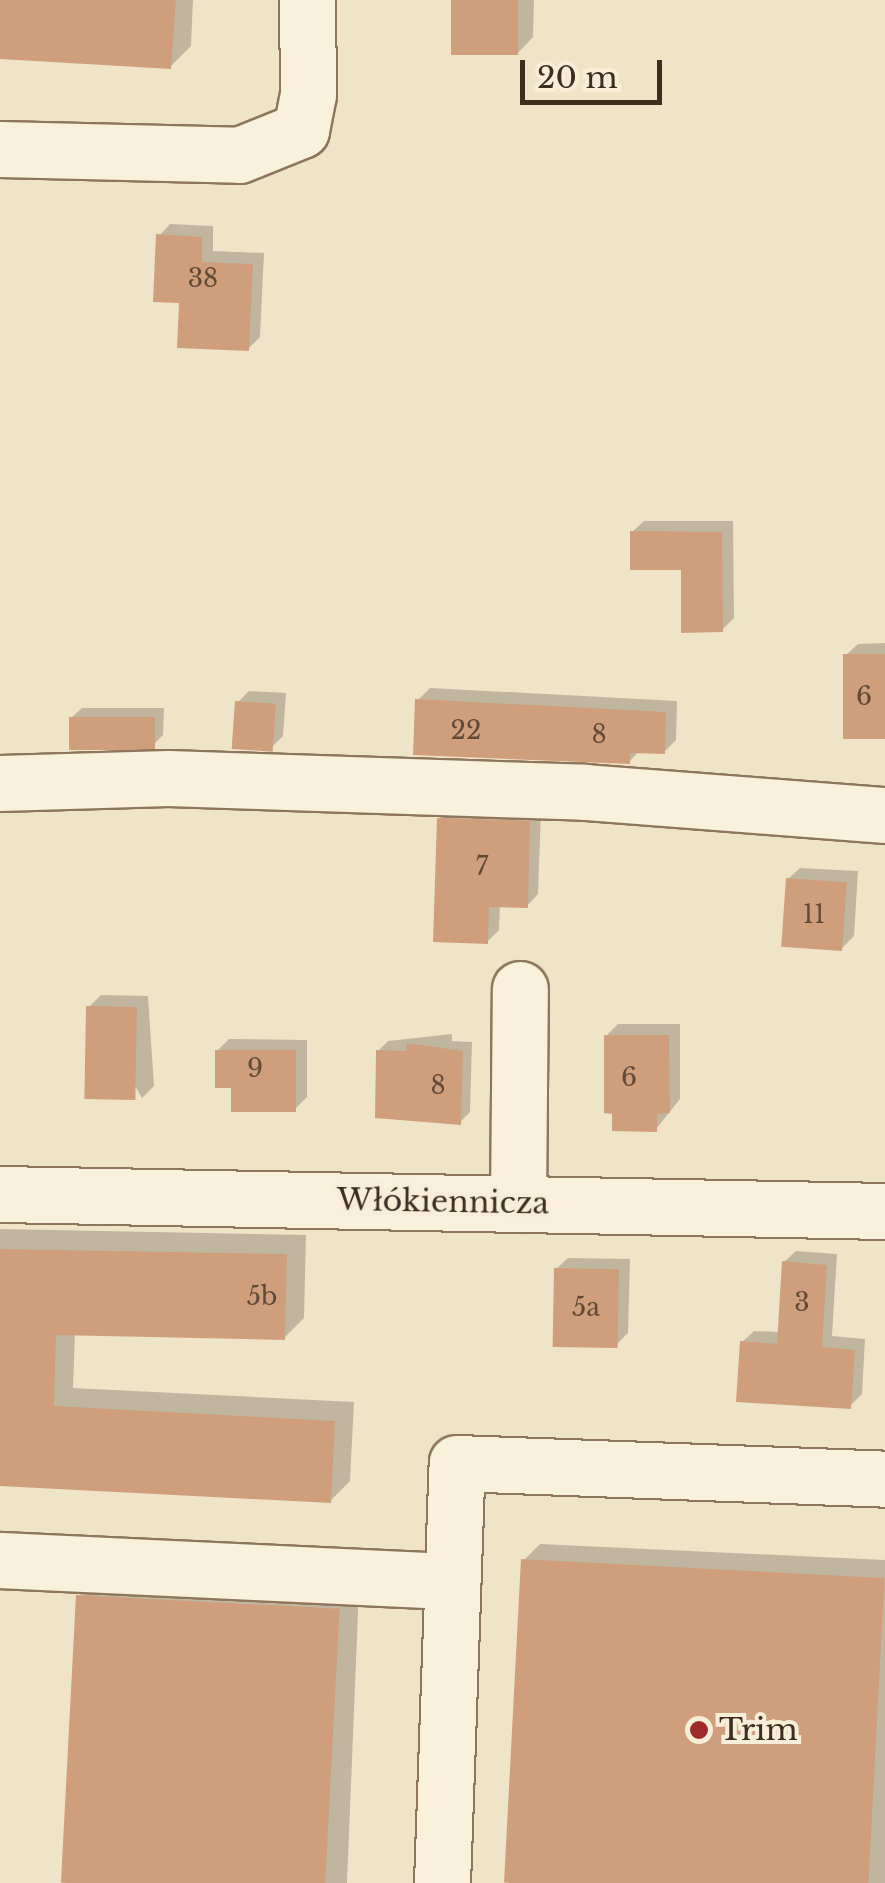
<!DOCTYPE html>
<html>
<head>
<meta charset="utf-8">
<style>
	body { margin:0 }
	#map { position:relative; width:885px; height:1883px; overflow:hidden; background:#f0e4c8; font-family:"Libre Baskerville",serif }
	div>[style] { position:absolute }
	.shadow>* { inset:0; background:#0003 }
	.building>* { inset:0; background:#cf9f7d; transform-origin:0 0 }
	.roads { filter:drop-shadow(2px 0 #8d765c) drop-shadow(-2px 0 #8d765c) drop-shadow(0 2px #8d765c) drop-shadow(0 -2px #8d765c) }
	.minor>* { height:55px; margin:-27.5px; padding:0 27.5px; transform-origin:27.5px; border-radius:27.5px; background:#faf1dc }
	.dots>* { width:28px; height:28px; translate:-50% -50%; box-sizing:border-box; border:5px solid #f7eed8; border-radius:50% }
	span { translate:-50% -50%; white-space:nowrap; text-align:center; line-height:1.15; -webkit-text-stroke:8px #f7eed8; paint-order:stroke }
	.number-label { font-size:25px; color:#624a37 }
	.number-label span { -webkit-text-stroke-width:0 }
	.street-label { font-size:30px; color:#3d2e20 }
	.poi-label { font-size:30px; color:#3d2e20 }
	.left { translate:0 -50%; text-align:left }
	.scale { position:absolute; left:520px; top:60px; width:142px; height:45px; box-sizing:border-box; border:5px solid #3d2e20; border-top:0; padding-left:12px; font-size:30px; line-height:35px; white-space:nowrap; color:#3d2e20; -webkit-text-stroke:8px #f7eed8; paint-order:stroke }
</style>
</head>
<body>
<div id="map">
	<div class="shadow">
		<i style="clip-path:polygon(0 0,193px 0,191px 46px,170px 67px,0 56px)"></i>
		<i style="clip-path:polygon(453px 0,534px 0,533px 37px,517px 54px)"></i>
		<i style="clip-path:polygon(170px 224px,213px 226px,213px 251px,264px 253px,260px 337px,248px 349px,159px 236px)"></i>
		<i style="clip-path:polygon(644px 521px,733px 521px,734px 618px,722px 630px,684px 567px,632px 532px)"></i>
		<i style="clip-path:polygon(885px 643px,885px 737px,846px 655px,858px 644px)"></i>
		<i style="clip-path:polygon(430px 688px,677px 701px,676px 740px,664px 752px,639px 751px,629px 762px,418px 700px)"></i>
		<i style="clip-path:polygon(249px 691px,286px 693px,283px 736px,271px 748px,237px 703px)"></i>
		<i style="clip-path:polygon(82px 708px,164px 708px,163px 735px,153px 745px,71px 718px)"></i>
		<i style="clip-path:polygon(451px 808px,541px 811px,538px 894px,527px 906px,500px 905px,499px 930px,487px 942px,439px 819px)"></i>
		<i style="clip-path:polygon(800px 868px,858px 871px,854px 936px,842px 948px,788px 879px)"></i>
		<i style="clip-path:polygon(101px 995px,148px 996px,154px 1086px,142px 1098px,89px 1007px)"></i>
		<i style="clip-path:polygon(618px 1024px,680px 1024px,680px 1099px,656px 1129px,606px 1036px)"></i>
		<i style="clip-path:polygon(452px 1034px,452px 1041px,472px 1042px,470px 1112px,460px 1122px,378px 1051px,388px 1041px)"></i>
		<i style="clip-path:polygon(229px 1039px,307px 1040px,307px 1097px,295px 1109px,234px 1085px,217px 1051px)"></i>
		<i style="clip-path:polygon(0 1229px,306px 1235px,304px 1318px,284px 1338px,75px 1333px,73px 1388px,354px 1402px,350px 1481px,330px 1501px,0 1484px)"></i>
		<i style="clip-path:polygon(796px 1251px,837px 1254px,832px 1336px,865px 1339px,862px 1394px,850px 1406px,742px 1342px,754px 1331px,780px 1332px,784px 1262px)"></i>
		<i style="clip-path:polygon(568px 1258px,630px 1259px,628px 1333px,616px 1345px,556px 1269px)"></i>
		<i style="clip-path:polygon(540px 1544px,885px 1560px,885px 1883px,509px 1883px,524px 1560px)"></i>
		<i style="clip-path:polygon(99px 1576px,359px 1588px,347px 1883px,67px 1883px,79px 1596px)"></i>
	</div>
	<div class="building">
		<i style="clip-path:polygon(0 0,176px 0,171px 69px,0 59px)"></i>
		<i style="left:451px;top:0;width:67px;height:55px"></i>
		<i style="clip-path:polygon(156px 234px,202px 237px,202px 262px,253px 264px,249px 351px,177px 348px,179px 303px,153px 302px)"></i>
		<i style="clip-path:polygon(630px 531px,722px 532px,723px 632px,681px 633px,681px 570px,630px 570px)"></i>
		<i style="left:843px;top:654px;width:42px;height:85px"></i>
		<i style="clip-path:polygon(415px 699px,666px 712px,665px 754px,630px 753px,630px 764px,413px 755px)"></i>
		<i style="left:235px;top:701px;width:41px;height:48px;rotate:4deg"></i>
		<i style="left:69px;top:717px;width:86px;height:33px"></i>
		<i style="clip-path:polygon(437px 818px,530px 821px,528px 908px,489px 907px,488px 944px,433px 942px)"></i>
		<i style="left:786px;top:878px;width:61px;height:69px;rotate:4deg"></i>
		<i style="left:86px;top:1006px;width:51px;height:93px;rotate:1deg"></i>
		<i style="clip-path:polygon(604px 1035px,669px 1035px,670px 1113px,657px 1114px,657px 1132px,612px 1131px,612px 1114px,604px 1113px)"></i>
		<i style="clip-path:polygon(407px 1043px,463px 1051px,461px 1125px,375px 1118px,376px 1050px,406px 1051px)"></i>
		<i style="clip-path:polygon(215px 1050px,296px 1050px,296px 1112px,231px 1112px,231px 1088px,215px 1088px)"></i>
		<i style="clip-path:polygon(0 1249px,287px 1254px,285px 1340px,56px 1335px,54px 1406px,335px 1421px,331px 1503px,0 1486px)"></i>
		<i style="clip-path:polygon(782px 1261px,827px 1265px,822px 1347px,855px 1350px,851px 1409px,736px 1402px,740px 1341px,777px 1344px)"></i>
		<i style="left:554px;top:1268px;width:65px;height:79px;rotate:1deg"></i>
		<i style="left:521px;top:1559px;width:364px;height:324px;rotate:3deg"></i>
		<i style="left:76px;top:1595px;width:264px;height:288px;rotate:3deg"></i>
	</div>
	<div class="roads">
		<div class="minor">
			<i style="left:0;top:149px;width:239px;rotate:1.4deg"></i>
			<i style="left:239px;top:155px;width:67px;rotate:-22deg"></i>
			<i style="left:301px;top:130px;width:37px;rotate:-79deg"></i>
			<i style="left:308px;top:94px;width:94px;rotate:-90.6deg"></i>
			<i style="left:0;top:783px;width:168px;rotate:-1.7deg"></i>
			<i style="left:168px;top:778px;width:417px;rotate:1.9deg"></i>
			<i style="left:585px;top:792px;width:301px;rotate:4.4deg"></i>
			<i style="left:0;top:1194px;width:885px;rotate:1.1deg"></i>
			<i style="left:518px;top:1204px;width:215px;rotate:-89.5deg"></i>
			<i style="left:0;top:1560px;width:452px;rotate:2.7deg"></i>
			<i style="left:442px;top:1883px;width:420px;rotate:-88deg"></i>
			<i style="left:457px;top:1463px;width:428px;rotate:2.1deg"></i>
		</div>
	</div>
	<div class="dots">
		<i style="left:699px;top:1730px;background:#9e2a2b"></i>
	</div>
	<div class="number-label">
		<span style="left:203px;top:279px">38</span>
		<span style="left:864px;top:697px">6</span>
		<span style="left:466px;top:731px">22</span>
		<span style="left:599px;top:735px">8</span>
		<span style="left:482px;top:867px">7</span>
		<span style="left:814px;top:915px">11</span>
		<span style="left:255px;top:1069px">9</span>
		<span style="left:629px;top:1078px">6</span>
		<span style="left:438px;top:1086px">8</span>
		<span style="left:262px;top:1297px">5b</span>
		<span style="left:802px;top:1303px">3</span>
		<span style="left:586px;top:1308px">5a</span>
	</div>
	<div class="street-label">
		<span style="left:443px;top:1202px;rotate:1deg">Włókiennicza</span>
	</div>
	<div class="poi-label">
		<span class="left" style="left:719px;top:1730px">Trim</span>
	</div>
	<div class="scale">20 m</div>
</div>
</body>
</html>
